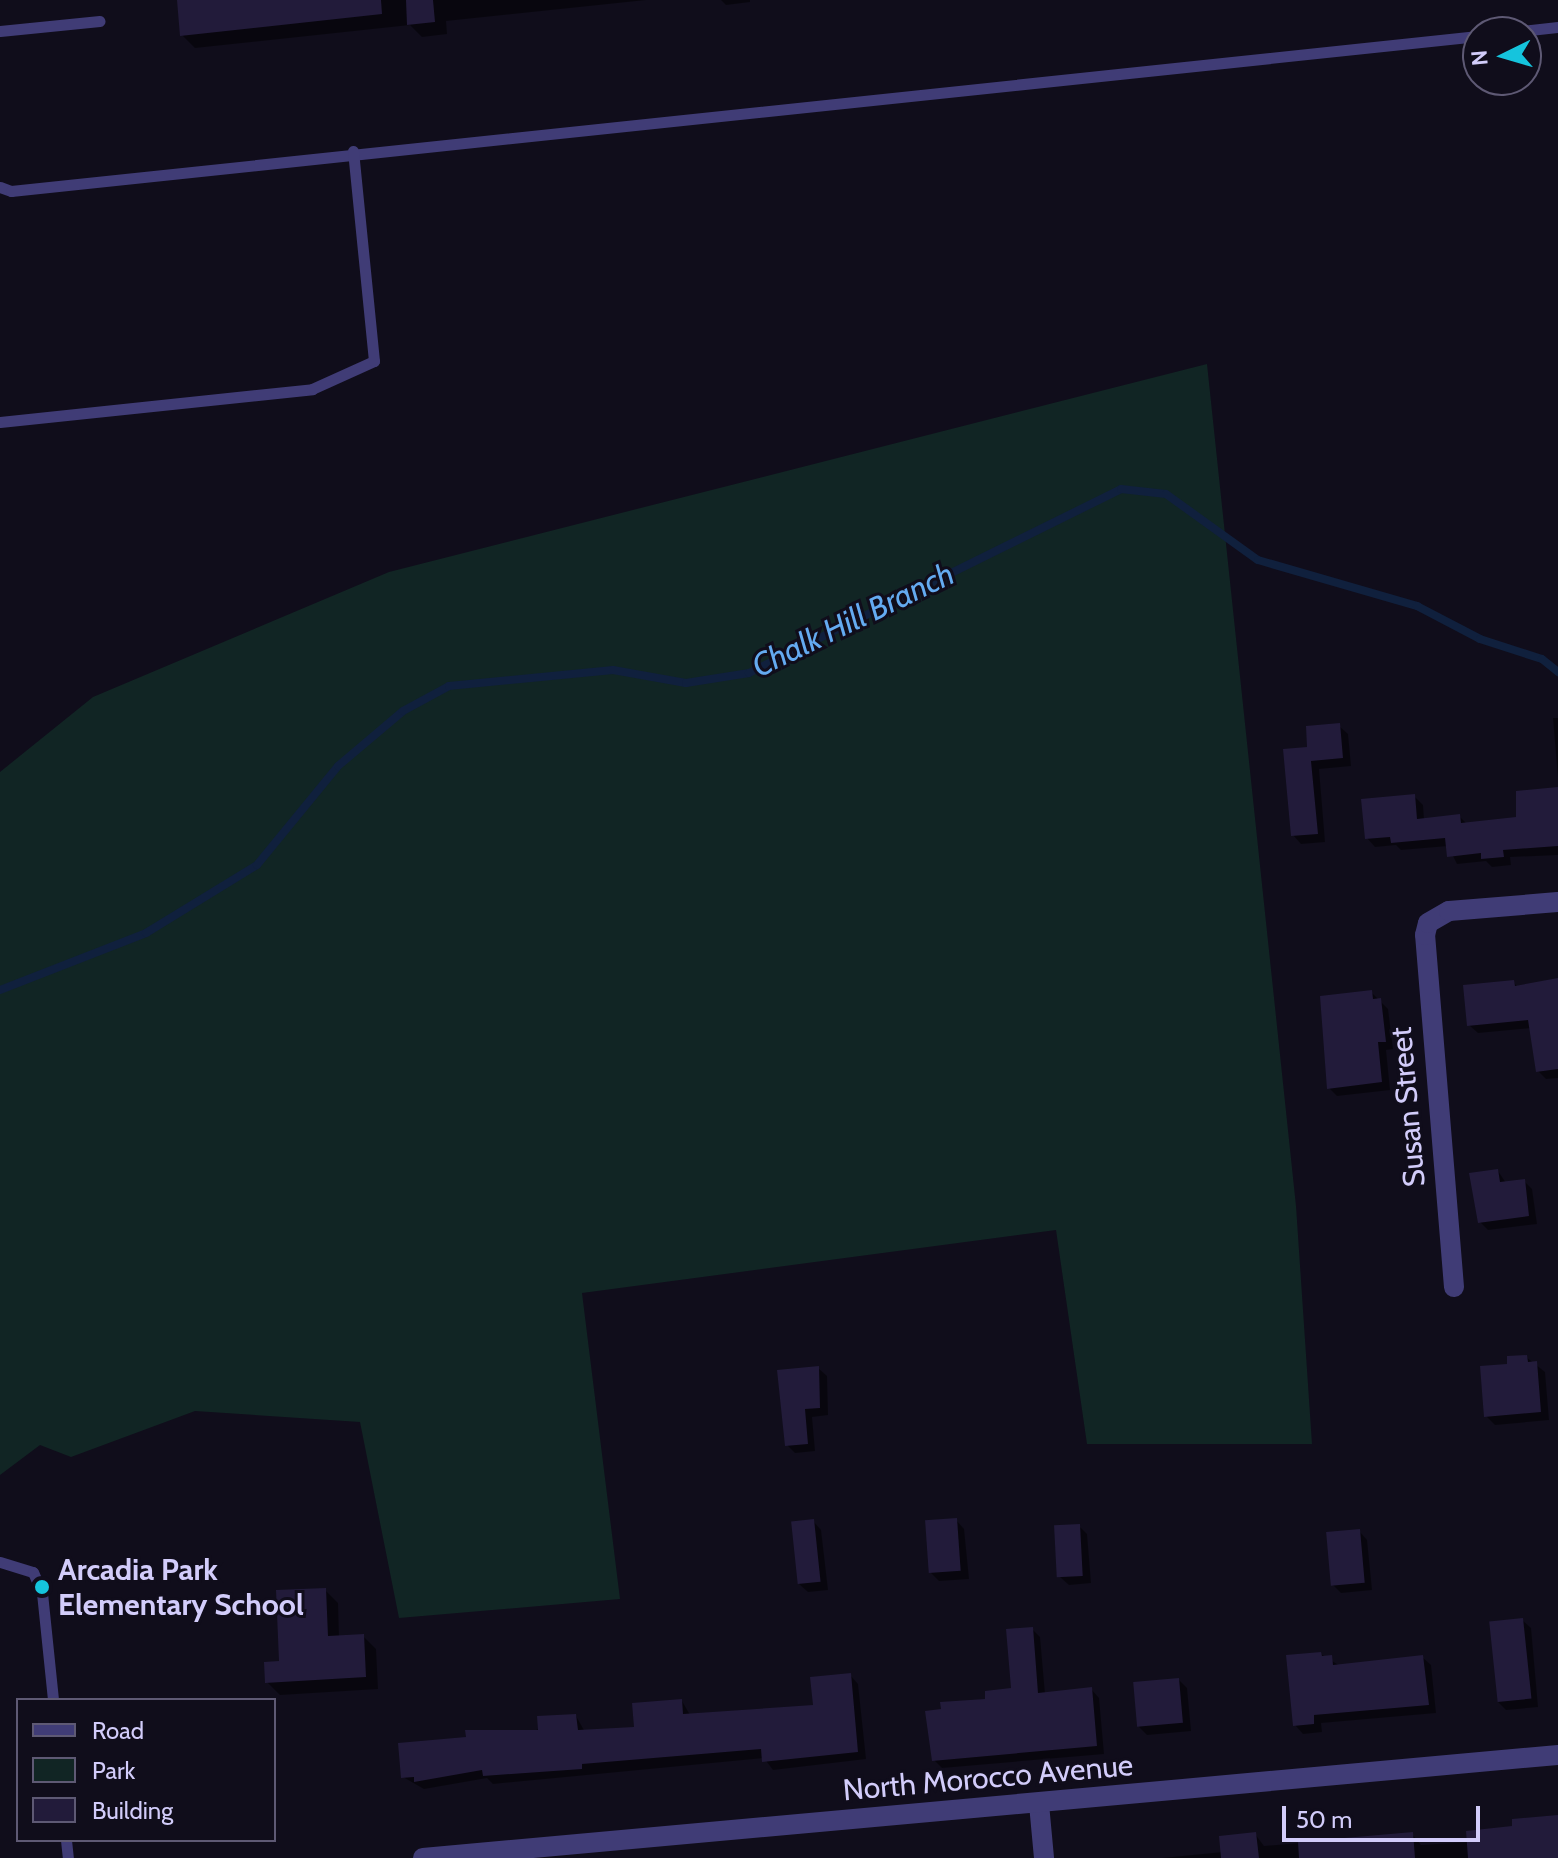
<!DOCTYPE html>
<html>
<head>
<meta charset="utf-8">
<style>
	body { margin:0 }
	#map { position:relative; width:1558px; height:1858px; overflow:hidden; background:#100d1b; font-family:Cabin,sans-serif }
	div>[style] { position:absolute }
	.green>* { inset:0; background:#112524 }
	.shadow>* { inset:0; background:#0007 }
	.stream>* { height:8px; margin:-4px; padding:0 4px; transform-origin:4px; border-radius:4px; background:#10203d }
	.building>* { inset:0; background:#221b3a; transform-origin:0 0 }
	.lane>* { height:11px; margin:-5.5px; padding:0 5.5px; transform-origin:5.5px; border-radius:5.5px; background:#403c76 }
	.street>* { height:20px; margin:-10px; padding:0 10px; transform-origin:10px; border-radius:10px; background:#403c76 }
	.dots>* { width:22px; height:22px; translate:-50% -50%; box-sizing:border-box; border:4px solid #100d1b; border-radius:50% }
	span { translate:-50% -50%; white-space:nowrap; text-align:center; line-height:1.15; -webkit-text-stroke:6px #100d1b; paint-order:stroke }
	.street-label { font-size:30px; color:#d2ccfa }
	.poi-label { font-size:30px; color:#d2ccfa; font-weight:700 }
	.left { translate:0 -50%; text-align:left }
	.water-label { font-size:32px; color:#64abf1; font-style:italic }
	.legend { position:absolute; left:16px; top:1698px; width:260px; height:144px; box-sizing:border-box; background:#100d1b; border:2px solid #5e5974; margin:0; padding:10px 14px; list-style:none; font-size:24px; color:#d2ccfa }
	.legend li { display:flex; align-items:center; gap:16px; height:40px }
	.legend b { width:40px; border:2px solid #5e5974 }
	.north { position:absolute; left:1462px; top:16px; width:80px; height:80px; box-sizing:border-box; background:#100d1b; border:2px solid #5e5974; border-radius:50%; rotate:265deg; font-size:22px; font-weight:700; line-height:32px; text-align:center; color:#d2ccfa }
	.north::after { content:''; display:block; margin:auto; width:28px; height:36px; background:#15c4dd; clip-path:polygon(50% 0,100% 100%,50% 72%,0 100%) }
	.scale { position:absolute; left:1282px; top:1806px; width:198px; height:36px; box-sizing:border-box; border:4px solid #d2ccfa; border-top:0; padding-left:10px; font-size:24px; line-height:28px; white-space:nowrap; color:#d2ccfa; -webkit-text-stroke:6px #100d1b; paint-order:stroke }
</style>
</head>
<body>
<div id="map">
	<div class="green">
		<i style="clip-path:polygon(1207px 364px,1296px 1206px,1312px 1444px,1087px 1444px,1056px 1230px,582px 1293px,620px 1599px,399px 1618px,360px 1422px,195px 1411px,71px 1457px,40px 1445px,0 1475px,0 772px,93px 697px,389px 572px)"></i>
	</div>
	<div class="shadow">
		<i style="clip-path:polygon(179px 0,646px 0,446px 21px,447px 34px,422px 37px,410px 25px,195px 48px,182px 35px)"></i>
		<i style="clip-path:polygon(721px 0,750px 0,750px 2px,726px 5px)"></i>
		<i style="clip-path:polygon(1553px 718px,1558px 718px,1558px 777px)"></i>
		<i style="clip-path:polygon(1339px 726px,1348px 734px,1351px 766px,1319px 769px,1325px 842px,1301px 844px,1293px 835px,1310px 749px)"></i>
		<i style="clip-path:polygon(1558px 789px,1558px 855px,1510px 857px,1511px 865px,1492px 867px,1486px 861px,1457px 864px,1448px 846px,1401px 850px,1396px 845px,1375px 847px,1367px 838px,1414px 796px,1423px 805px,1424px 820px,1460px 817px,1468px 825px,1519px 819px)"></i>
		<i style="clip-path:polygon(1513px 982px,1519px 988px,1558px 982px,1558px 1078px,1546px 1079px,1538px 1071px,1531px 1028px,1478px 1033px,1469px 1025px)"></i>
		<i style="clip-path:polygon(1371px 992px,1388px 1009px,1393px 1049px,1386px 1050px,1390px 1090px,1337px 1096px,1329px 1088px)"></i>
		<i style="clip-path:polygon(1498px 1171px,1506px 1183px,1524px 1181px,1532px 1189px,1537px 1224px,1488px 1230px,1480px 1222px)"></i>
		<i style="clip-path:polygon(1526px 1357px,1545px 1372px,1549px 1420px,1495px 1425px,1486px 1416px,1510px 1366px)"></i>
		<i style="clip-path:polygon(818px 1368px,827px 1376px,828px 1415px,812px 1417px,815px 1451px,795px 1453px,787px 1445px)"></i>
		<i style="clip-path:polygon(956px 1520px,964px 1529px,969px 1579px,939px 1581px,931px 1573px)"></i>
		<i style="clip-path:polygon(813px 1521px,821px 1530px,828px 1590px,808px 1592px,799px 1584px)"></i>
		<i style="clip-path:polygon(1079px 1526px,1087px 1534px,1091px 1583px,1069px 1585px,1060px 1577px)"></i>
		<i style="clip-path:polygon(1359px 1531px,1367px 1540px,1372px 1590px,1341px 1593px,1333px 1585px)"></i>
		<i style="clip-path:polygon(325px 1590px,338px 1603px,339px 1637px,363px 1636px,376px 1649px,378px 1689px,280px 1695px,267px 1682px)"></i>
		<i style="clip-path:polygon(1522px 1620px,1531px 1628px,1538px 1707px,1506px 1710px,1498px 1702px)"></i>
		<i style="clip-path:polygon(1032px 1629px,1040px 1637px,1045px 1694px,1091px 1689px,1099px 1698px,1104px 1754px,942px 1768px,934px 1760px,987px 1700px,1013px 1690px)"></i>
		<i style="clip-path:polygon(1321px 1654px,1340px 1666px,1422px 1657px,1431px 1665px,1436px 1713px,1321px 1723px,1322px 1732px,1303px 1734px,1295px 1725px)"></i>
		<i style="clip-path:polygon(850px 1675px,858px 1684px,866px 1759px,773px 1770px,764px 1758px,493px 1784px,487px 1778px,424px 1789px,403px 1777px,576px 1716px,585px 1732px,636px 1729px,682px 1701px,690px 1715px,815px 1707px)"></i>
		<i style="clip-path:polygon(1179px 1680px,1187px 1688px,1191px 1731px,1147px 1735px,1139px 1727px)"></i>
		<i style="clip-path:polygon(1558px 1818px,1558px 1858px,1162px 1858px,1223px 1852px,1255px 1834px,1264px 1846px,1412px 1834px,1421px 1845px,1469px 1842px)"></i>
	</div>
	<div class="stream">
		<i style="left:0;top:990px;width:157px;rotate:-21.3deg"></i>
		<i style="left:146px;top:933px;width:130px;rotate:-31.5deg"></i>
		<i style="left:257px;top:865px;width:128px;rotate:-50.7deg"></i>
		<i style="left:338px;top:766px;width:85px;rotate:-40.2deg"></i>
		<i style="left:403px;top:711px;width:52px;rotate:-28.5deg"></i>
		<i style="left:449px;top:686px;width:165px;rotate:-5.6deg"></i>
		<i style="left:613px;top:670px;width:74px;rotate:10.1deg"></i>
		<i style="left:686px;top:683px;width:64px;rotate:-9deg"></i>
		<i style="left:749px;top:673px;width:415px;rotate:-26.3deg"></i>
		<i style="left:1121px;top:489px;width:45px;rotate:6.3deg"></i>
		<i style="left:1166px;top:494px;width:113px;rotate:35.7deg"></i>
		<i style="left:1258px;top:560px;width:166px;rotate:16.1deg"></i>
		<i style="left:1417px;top:606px;width:71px;rotate:27.6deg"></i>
		<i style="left:1480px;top:639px;width:65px;rotate:17.9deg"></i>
		<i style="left:1542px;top:659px;width:21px;rotate:39deg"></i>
	</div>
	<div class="building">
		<i style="clip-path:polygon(177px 0,381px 0,382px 14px,180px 36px)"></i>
		<i style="clip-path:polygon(406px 0,433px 0,435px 22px,407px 25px)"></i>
		<i style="clip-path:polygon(1340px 723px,1343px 758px,1311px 761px,1318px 834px,1291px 836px,1283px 749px,1307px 747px,1306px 726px)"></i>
		<i style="clip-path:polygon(1558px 787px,1558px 846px,1503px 850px,1504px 857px,1481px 859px,1481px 853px,1447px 857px,1445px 838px,1391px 843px,1390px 837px,1365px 839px,1361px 799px,1415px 794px,1417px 819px,1460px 814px,1461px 823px,1516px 817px,1516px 791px)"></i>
		<i style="clip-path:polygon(1558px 978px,1558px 1069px,1536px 1072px,1528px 1020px,1467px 1026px,1463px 985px,1514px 980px,1515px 986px)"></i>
		<i style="clip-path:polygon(1372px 990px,1373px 999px,1381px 998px,1386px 1042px,1378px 1042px,1382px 1082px,1327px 1089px,1320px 996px)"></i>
		<i style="clip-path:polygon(1498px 1169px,1500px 1182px,1525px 1179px,1529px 1216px,1478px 1223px,1469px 1173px)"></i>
		<i style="clip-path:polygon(1527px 1355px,1528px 1362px,1537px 1361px,1541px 1412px,1484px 1417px,1480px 1366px,1507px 1364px,1507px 1356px)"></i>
		<i style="clip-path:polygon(819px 1366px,820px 1408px,805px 1409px,808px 1444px,785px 1446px,777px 1370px)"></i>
		<i style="left:957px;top:1518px;width:53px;height:32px;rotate:86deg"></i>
		<i style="left:814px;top:1519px;width:63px;height:23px;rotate:84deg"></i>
		<i style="left:1080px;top:1524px;width:52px;height:26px;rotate:87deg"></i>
		<i style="left:1360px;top:1529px;width:54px;height:34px;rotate:85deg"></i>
		<i style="clip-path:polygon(326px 1588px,328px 1636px,364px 1634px,366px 1677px,265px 1683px,264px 1662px,279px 1661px,276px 1590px)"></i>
		<i style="left:1523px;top:1618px;width:81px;height:34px;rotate:84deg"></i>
		<i style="clip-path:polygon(1033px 1627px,1038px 1693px,1092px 1687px,1097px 1746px,932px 1761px,925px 1711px,941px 1709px,940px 1702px,985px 1699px,985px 1691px,1011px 1688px,1006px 1629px)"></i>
		<i style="clip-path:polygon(1321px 1652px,1322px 1656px,1332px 1655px,1333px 1665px,1423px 1655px,1429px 1705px,1314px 1715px,1314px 1724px,1293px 1726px,1286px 1655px)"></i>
		<i style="clip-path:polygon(851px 1673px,858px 1752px,762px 1762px,761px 1749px,582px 1764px,582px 1769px,483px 1776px,482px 1770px,414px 1782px,414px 1777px,401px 1778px,398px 1743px,466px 1737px,465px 1730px,538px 1730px,537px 1716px,576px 1714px,578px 1730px,634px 1727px,632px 1703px,682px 1699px,683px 1714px,813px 1705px,810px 1677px)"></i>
		<i style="left:1179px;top:1678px;width:45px;height:46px;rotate:85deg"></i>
		<i style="clip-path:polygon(1558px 1815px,1558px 1858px,1468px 1858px,1466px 1831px,1512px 1826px,1512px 1819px)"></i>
		<i style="clip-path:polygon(1256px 1832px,1259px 1858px,1221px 1858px,1219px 1836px)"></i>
		<i style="clip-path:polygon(1413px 1832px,1415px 1858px,1299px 1858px,1298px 1842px)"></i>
	</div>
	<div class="lane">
		<i style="left:0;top:31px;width:100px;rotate:-5.7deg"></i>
		<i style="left:1512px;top:32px;width:46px;rotate:-6.2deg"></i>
		<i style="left:0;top:187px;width:12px;rotate:20deg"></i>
		<i style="left:11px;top:191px;width:1475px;rotate:-6.03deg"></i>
		<i style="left:0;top:422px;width:314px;rotate:-6deg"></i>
		<i style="left:312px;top:389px;width:68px;rotate:-24.3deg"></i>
		<i style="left:374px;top:361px;width:211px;rotate:-95.7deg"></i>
		<i style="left:0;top:1562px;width:34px;rotate:17deg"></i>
		<i style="left:33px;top:1572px;width:23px;rotate:67deg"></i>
		<i style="left:42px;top:1593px;width:108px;rotate:84.1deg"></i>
		<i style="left:66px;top:1840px;width:18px;rotate:84deg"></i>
	</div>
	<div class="street">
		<i style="left:1454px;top:1287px;width:353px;rotate:-94.7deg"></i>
		<i style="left:1425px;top:935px;width:12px;rotate:-76deg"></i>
		<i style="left:1428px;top:923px;width:24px;rotate:-30deg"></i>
		<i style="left:1449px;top:911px;width:109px;rotate:-4.7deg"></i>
		<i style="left:1039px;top:1804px;width:54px;rotate:84.7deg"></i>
		<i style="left:423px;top:1858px;width:1140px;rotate:-5.19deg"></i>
	</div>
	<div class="dots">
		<i style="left:42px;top:1587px;background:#15c4dd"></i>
	</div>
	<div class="street-label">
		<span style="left:1408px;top:1107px;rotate:-95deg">Susan Street</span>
		<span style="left:988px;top:1778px;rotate:-5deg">North Morocco Avenue</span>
	</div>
	<div class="poi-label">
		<span class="left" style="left:58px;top:1587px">Arcadia Park<br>Elementary School</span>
	</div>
	<div class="water-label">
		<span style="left:853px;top:620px;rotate:-26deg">Chalk Hill Branch</span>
	</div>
	<ul class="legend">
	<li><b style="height:10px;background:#403c76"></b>Road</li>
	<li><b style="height:22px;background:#112524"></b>Park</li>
	<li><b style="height:22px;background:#221b3a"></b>Building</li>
	</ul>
	<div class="north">N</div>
	<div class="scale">50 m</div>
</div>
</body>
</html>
